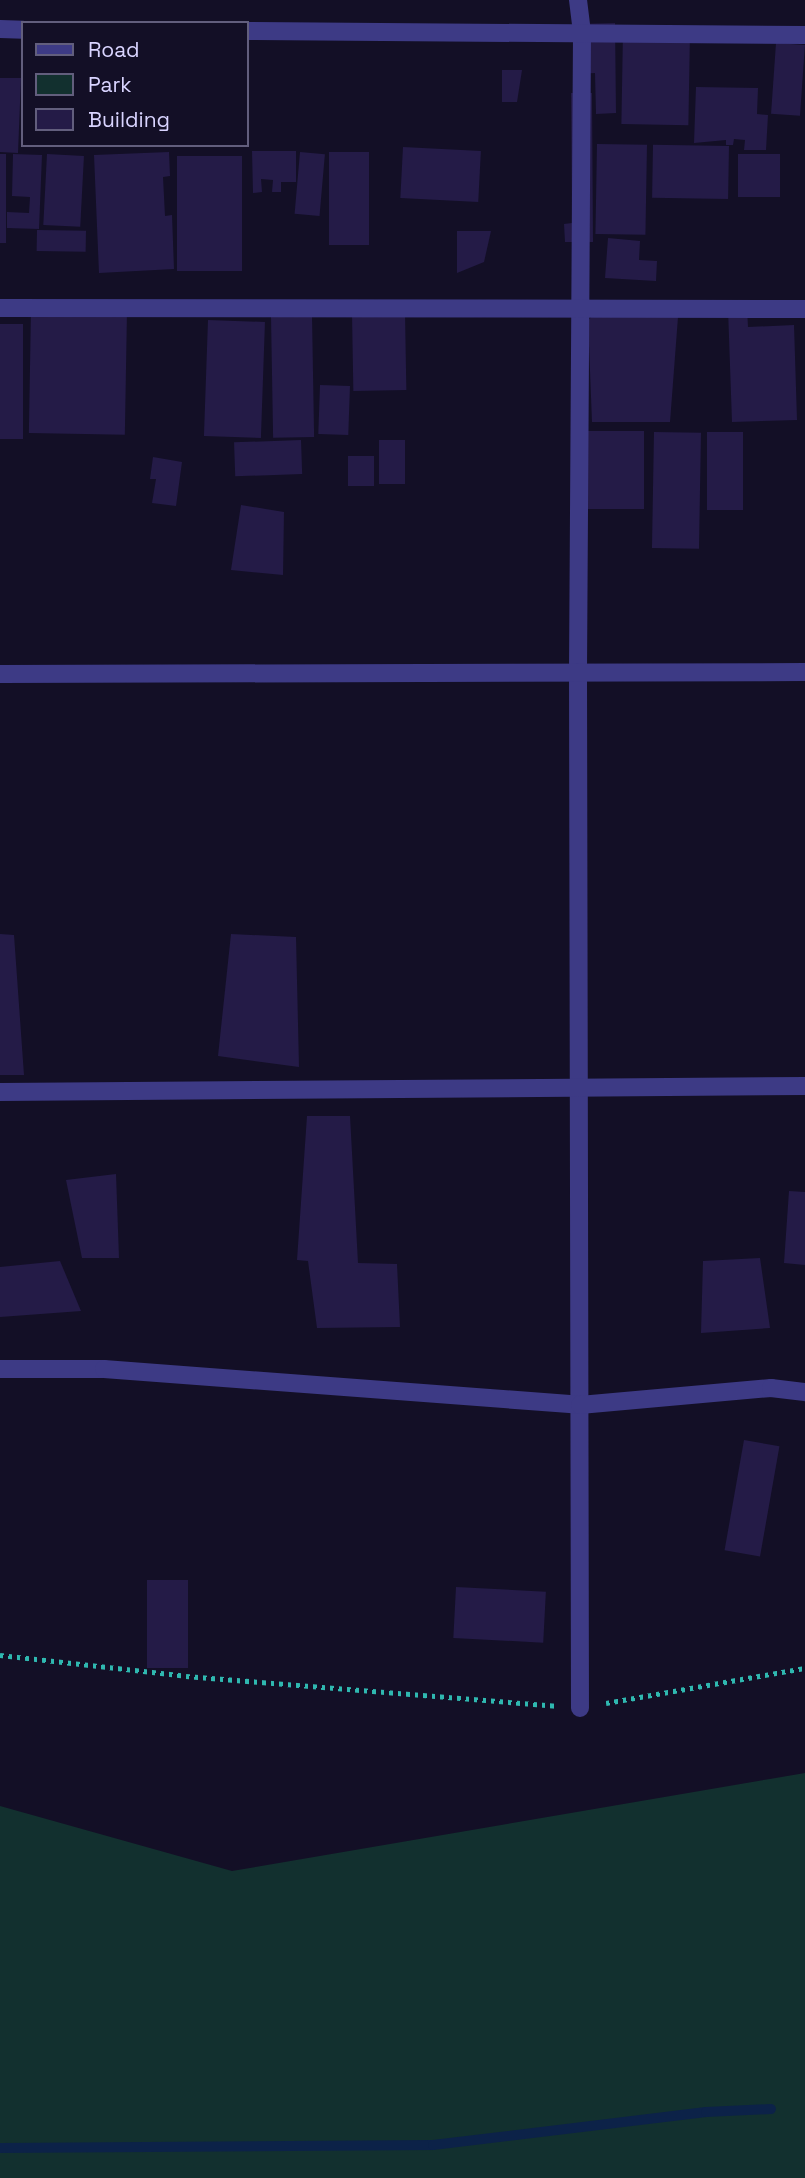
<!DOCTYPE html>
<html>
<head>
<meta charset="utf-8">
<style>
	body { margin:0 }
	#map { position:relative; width:805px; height:2178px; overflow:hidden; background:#130f26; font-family:"Space Grotesk",sans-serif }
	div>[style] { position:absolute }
	.green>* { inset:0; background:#12302f }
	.stream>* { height:10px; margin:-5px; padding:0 5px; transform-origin:5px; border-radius:5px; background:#0c2248 }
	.building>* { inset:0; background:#241b47; transform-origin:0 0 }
	.path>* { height:4.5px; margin-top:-2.25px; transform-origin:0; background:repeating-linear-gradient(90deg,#2fb8b0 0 3.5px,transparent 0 8.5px) }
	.minor>* { height:18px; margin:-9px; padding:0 9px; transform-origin:9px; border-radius:9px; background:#3d3a85 }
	span { translate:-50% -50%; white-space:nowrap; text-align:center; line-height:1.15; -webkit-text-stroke:7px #130f26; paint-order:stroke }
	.legend { position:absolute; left:21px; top:21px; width:228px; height:126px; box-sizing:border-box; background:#130f26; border:2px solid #625e7d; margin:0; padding:9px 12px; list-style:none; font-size:21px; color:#d9d4ff }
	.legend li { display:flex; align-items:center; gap:14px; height:35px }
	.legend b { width:35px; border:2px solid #625e7d }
</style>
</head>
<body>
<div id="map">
	<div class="green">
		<i style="clip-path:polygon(805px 1773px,805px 2178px,0 2178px,0 1806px,232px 1871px)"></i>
	</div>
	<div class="stream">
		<i style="left:0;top:2148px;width:433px;rotate:-0.4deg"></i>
		<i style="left:433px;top:2145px;width:275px;rotate:-6.9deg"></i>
		<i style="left:706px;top:2112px;width:65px;rotate:-2.6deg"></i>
	</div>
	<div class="building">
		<i style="clip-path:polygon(615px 23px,616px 113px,596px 114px,595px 73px,579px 74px,578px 24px)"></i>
		<i style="left:623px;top:31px;width:67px;height:93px;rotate:1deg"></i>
		<i style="left:776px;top:43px;width:29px;height:71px;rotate:4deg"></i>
		<i style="clip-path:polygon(502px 70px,522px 70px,517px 102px,502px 102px)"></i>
		<i style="clip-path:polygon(0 78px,21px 78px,18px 153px,0 152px)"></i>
		<i style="clip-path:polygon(696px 87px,758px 88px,757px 114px,768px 115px,766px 150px,744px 150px,745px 140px,734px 139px,733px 145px,726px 145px,726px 140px,694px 143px)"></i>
		<i style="clip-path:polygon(571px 93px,592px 93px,593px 242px,565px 242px,564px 224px,572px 223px)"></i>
		<i style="left:597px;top:144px;width:50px;height:90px;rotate:1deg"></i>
		<i style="left:729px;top:146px;width:53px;height:76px;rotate:91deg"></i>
		<i style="left:403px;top:147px;width:78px;height:51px;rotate:3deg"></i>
		<i style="clip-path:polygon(252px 151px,296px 151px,296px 182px,281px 182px,281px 192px,272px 192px,273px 180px,261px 179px,262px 192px,253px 193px)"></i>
		<i style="clip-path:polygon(169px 152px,170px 176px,163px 177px,165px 216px,172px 215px,174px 269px,99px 273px,94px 155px)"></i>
		<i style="left:300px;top:152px;width:25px;height:62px;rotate:5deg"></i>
		<i style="left:329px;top:152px;width:40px;height:93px"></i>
		<i style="left:0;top:154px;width:6px;height:89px"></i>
		<i style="clip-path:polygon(13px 154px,42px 155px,39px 229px,7px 228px,7px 212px,29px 213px,30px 197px,12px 196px)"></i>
		<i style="left:47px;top:154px;width:37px;height:71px;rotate:3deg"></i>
		<i style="left:738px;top:154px;width:42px;height:43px"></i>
		<i style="left:177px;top:156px;width:65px;height:115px"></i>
		<i style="left:37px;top:230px;width:49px;height:21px;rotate:1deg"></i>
		<i style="clip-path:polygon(457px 231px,491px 231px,484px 262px,457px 273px)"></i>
		<i style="clip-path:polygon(608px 238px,640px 241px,639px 260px,657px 261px,656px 281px,605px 278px)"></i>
		<i style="clip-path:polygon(611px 300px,679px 304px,670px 422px,592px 422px,588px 320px)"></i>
		<i style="clip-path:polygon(747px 308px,748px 327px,794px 325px,797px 420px,732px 422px,728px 309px)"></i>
		<i style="left:31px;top:310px;width:96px;height:123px;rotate:1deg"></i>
		<i style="left:405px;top:313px;width:77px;height:53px;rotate:89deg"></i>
		<i style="left:312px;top:316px;width:121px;height:41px;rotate:89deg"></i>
		<i style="left:208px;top:320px;width:57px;height:116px;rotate:2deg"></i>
		<i style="left:0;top:324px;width:23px;height:115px"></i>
		<i style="left:320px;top:385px;width:30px;height:49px;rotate:2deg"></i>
		<i style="left:575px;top:431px;width:69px;height:78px"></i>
		<i style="left:654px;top:432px;width:47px;height:116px;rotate:1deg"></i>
		<i style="left:707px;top:432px;width:36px;height:78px"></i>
		<i style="left:301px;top:440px;width:34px;height:67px;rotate:88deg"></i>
		<i style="left:379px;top:440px;width:26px;height:44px"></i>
		<i style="left:348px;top:456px;width:26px;height:30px"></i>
		<i style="clip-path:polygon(153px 457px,182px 462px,176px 506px,152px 503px,156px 479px,150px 479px)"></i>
		<i style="clip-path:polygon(241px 505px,284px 512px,283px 575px,231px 570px)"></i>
		<i style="clip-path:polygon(0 934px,14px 935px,24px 1075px,0 1075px)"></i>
		<i style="clip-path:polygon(231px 934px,296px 937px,299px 1067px,218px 1056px)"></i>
		<i style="clip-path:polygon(307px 1116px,350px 1116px,358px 1263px,397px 1264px,400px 1327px,317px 1328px,308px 1261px,297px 1260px)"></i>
		<i style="clip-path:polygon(116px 1174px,119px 1258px,82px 1258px,66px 1180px)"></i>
		<i style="clip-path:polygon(789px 1191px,805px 1192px,805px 1265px,784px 1263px)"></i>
		<i style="clip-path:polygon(760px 1258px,770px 1328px,701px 1333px,703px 1261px)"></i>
		<i style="clip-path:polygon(60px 1261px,81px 1311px,0 1317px,0 1267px)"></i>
		<i style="left:744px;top:1440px;width:36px;height:112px;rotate:10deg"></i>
		<i style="left:147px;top:1580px;width:41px;height:88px"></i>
		<i style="left:456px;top:1587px;width:90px;height:51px;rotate:3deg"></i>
	</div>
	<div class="path">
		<i style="left:0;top:1655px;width:187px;rotate:6.4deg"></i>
		<i style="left:186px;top:1676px;width:371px;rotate:4.6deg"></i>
		<i style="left:606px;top:1703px;width:202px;rotate:-10deg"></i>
	</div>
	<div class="minor">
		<i style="left:578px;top:0;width:34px;rotate:83deg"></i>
		<i style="left:582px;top:34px;width:638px;rotate:90.36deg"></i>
		<i style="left:578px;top:672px;width:1036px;rotate:89.89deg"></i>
		<i style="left:0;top:29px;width:23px;rotate:2deg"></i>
		<i style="left:247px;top:31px;width:558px;rotate:0.41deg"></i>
		<i style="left:0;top:308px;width:805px;rotate:0.07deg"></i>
		<i style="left:0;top:674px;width:805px;rotate:-0.14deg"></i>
		<i style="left:0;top:1092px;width:805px;rotate:-0.43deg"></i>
		<i style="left:0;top:1369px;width:104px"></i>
		<i style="left:104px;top:1369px;width:477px;rotate:4.3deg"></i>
		<i style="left:580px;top:1405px;width:192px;rotate:-5.1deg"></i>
		<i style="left:771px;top:1388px;width:34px;rotate:7deg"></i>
	</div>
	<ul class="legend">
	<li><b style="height:9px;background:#3d3a85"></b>Road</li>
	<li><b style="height:19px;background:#12302f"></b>Park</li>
	<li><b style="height:19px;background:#241b47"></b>Building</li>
	</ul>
</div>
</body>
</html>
